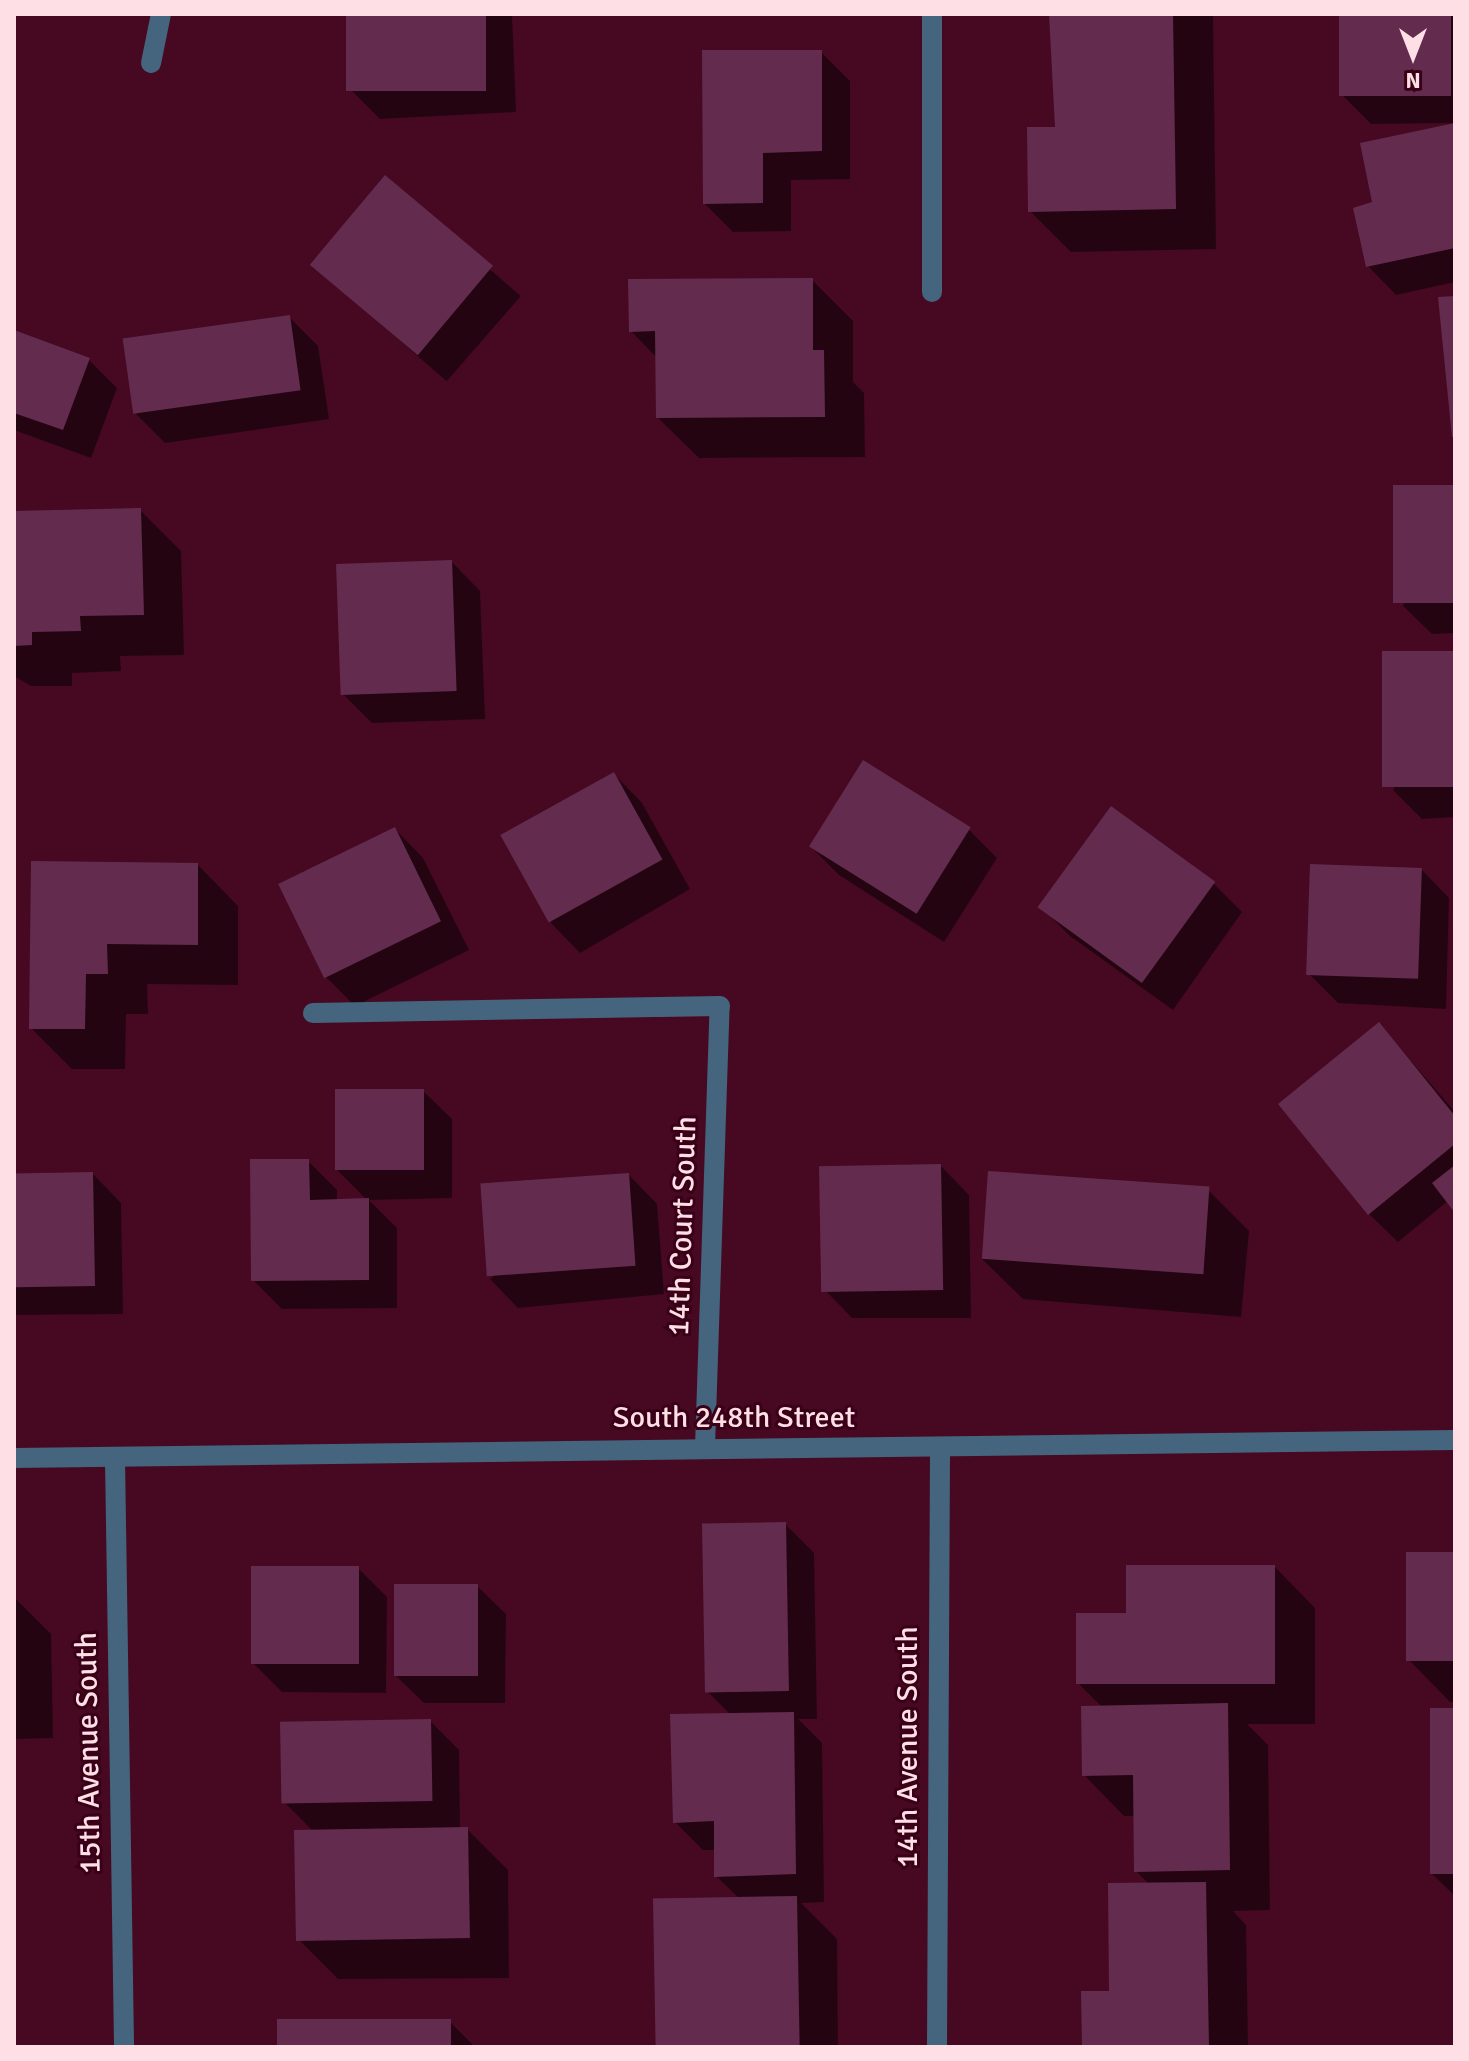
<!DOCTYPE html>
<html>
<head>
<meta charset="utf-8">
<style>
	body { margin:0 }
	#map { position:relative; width:1469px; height:2061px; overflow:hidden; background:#460921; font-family:Signika,sans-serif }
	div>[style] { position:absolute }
	.shadow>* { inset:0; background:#0007; transform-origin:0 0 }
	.building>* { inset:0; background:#632c4f; transform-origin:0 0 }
	.lane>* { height:20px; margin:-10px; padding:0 10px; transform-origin:10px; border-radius:10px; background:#45657e }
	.street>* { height:20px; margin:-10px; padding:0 10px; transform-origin:10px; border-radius:10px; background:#45657e }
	span { translate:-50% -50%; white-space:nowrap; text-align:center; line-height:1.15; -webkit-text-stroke:6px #3a0017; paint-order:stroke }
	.street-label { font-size:30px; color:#ffdfe6 }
	.frame { position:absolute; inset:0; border:16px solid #ffdfe6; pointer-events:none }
	.north { position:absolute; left:1373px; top:16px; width:80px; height:80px; -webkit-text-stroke:6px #3a0017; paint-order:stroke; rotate:180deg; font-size:22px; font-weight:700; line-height:32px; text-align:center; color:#ffdfe6 }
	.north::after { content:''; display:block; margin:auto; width:28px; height:36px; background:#ffdfe6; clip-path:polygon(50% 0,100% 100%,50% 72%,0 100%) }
</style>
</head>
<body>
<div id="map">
	<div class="shadow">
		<i style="clip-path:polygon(348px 14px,512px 14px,516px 112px,380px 119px,351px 90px)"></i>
		<i style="clip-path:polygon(1051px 14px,1213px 15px,1216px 249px,1071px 252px,1030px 211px,1057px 129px)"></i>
		<i style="clip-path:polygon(1341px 14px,1455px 14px,1455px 123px,1371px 124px,1342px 95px)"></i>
		<i style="clip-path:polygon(821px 52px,850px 81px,850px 179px,791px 180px,791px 231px,733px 232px,705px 204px)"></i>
		<i style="clip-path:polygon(1455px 125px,1455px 282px,1396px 295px,1368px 266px,1375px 204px)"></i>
		<i style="left:385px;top:178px;width:180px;height:113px;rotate:41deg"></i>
		<i style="clip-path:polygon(812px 280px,853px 321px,853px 382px,864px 393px,865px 457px,699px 458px,658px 418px,657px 358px,631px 331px)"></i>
		<i style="clip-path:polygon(289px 317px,318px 346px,329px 419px,165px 443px,136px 414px)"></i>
		<i style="clip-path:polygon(14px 332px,89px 360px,117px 388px,91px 458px,14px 430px)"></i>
		<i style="clip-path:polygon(1455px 487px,1455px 633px,1432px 634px,1403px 606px)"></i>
		<i style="clip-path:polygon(140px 510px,181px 551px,184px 655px,120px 656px,121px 671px,72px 673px,72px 686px,31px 686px,14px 676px,14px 513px)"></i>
		<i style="clip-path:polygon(452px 562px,480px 591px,485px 719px,372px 723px,343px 694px)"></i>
		<i style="clip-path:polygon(1455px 653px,1455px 817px,1422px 819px,1393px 790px)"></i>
		<i style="clip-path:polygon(614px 774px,642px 803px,690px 889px,580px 953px,552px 924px,504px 839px)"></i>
		<i style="clip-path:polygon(1111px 809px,1214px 884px,1242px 912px,1173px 1010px,1070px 936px,1042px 908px)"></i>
		<i style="clip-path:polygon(395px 829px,423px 858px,469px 950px,355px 1006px,326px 977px)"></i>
		<i style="clip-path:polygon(969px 830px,997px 858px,944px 942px,839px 875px,810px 846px)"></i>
		<i style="clip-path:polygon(33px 863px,198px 865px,238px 906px,238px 985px,147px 984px,148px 1014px,126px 1014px,125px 1069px,72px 1069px,31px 1028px)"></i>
		<i style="clip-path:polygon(1421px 869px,1449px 898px,1446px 1009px,1338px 1003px,1309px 974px)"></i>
		<i style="clip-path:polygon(1379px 1024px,1455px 1112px,1455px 1209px,1448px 1201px,1398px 1242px,1369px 1214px)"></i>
		<i style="clip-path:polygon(423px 1091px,452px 1119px,452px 1198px,369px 1200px,397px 1228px,397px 1308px,282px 1309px,253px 1280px,308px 1161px,337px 1190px,337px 1201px,367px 1200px,338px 1171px)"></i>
		<i style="clip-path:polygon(941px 1166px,969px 1195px,971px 1318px,852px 1318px,824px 1289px)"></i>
		<i style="clip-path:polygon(93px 1174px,121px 1203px,123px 1314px,14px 1315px,14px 1175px)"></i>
		<i style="clip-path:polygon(629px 1175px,657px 1204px,664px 1294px,518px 1308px,490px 1279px)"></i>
		<i style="clip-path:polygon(1208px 1190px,1249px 1231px,1241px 1317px,1023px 1299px,982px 1259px)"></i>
		<i style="clip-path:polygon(785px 1524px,814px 1553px,817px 1719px,798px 1719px,822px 1743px,824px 1902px,801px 1903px,837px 1939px,838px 2047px,657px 2047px,740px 1899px,716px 1876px,716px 1850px,703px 1850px,675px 1822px,731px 1715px,708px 1692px)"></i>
		<i style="clip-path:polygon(1455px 1554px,1455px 1702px,1450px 1702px,1410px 1661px)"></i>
		<i style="clip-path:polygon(1275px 1567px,1315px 1608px,1315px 1724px,1247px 1724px,1268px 1745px,1270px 1910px,1233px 1911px,1246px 1925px,1248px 2047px,1084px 2047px,1111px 1993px,1150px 1885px,1136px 1871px,1136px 1816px,1124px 1816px,1084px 1775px,1102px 1707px,1078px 1683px,1128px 1615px)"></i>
		<i style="clip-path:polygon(358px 1568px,387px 1597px,386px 1693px,282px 1692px,253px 1663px)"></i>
		<i style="clip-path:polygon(477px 1586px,506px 1614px,505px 1703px,424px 1703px,395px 1675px)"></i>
		<i style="clip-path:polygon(14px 1597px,51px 1634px,53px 1738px,14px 1739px)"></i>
		<i style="clip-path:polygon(1455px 1710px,1455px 1896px,1432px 1874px)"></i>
		<i style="clip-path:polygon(430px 1721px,459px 1750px,460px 1829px,467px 1829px,508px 1870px,509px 1978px,338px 1979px,297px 1938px,312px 1830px,283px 1801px)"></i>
		<i style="clip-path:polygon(450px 2022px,475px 2047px,279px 2047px)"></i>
	</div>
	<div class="building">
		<i style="left:346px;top:14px;width:140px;height:77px"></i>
		<i style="clip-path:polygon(1049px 14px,1173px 14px,1176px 209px,1028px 212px,1027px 127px,1055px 127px)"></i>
		<i style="left:1339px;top:14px;width:112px;height:82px"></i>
		<i style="clip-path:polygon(702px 50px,822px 50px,822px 151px,763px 153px,763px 203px,703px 204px)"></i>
		<i style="clip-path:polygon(1455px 123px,1455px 248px,1366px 267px,1353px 208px,1372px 202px,1360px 143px)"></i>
		<i style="left:385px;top:175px;width:141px;height:117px;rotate:40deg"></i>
		<i style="clip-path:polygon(813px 278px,813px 350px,824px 350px,825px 417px,656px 418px,655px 331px,629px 332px,628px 279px)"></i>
		<i style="clip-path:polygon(1455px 296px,1455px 436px,1452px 437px,1438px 297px)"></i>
		<i style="left:290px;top:315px;width:76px;height:169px;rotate:82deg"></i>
		<i style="clip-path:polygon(14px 330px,90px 358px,63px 430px,14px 413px)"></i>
		<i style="left:1455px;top:485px;width:118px;height:62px;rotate:90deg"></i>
		<i style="clip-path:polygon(141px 508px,144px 615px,80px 616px,81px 631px,32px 632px,32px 645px,14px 646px,14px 511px)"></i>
		<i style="left:452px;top:560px;width:131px;height:116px;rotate:88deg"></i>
		<i style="left:1455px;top:651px;width:136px;height:73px;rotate:90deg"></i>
		<i style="left:863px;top:760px;width:127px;height:102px;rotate:32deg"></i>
		<i style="left:614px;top:772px;width:100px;height:130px;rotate:61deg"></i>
		<i style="left:1111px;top:806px;width:129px;height:125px;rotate:36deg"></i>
		<i style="left:395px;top:827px;width:105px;height:130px;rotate:64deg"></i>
		<i style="clip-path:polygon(31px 861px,198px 863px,198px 945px,107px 944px,108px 974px,86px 974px,85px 1029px,29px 1029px)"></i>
		<i style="left:1310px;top:864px;width:112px;height:111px;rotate:2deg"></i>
		<i style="clip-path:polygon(1379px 1022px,1455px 1116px,1455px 1144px,1368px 1215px,1278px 1104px)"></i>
		<i style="left:424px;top:1089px;width:81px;height:89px;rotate:90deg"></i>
		<i style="clip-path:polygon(250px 1159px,309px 1159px,310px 1200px,369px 1198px,369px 1280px,251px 1281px)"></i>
		<i style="left:941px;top:1164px;width:126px;height:122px;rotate:89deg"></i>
		<i style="clip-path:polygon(1455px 1165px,1455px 1213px,1432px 1183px)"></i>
		<i style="left:988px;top:1171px;width:222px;height:88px;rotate:4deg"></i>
		<i style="left:93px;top:1172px;width:114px;height:79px;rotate:89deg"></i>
		<i style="left:629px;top:1173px;width:93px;height:149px;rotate:86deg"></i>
		<i style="left:786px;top:1522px;width:169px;height:84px;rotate:89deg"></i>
		<i style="left:1406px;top:1552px;width:49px;height:109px"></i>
		<i style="clip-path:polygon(1126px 1565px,1275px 1565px,1275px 1684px,1076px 1684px,1076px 1613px,1126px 1613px)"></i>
		<i style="left:251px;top:1566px;width:108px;height:98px"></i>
		<i style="left:394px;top:1584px;width:84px;height:92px"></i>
		<i style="clip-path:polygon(1228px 1703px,1230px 1870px,1134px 1872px,1133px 1775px,1082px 1776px,1081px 1706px)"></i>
		<i style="left:1430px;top:1708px;width:25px;height:166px"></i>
		<i style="clip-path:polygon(794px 1712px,796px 1874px,714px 1877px,714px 1821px,673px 1823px,670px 1714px)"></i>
		<i style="left:431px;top:1719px;width:82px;height:151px;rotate:89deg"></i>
		<i style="left:468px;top:1827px;width:111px;height:174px;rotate:89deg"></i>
		<i style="clip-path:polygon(1206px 1882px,1209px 2047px,1082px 2047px,1081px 1991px,1109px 1991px,1108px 1883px)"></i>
		<i style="left:797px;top:1896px;width:151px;height:144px;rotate:89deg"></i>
		<i style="left:277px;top:2019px;width:174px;height:28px"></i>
	</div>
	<div class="lane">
		<i style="left:932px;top:292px;width:278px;rotate:-90deg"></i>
		<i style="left:313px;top:1013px;width:407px;rotate:-1deg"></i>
	</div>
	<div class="street">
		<i style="left:151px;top:63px;width:50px;rotate:-78.5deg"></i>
		<i style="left:705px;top:1447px;width:441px;rotate:-88.1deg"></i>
		<i style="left:14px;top:1458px;width:1441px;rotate:-0.72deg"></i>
		<i style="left:115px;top:1458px;width:589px;rotate:89.12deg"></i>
		<i style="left:937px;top:2047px;width:600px;rotate:-89.71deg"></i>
	</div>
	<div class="street-label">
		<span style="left:683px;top:1226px;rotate:-88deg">14th Court South</span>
		<span style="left:734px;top:1418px">South 248th Street</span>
		<span style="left:908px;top:1747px;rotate:-90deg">14th Avenue South</span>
		<span style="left:89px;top:1753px;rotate:-91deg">15th Avenue South</span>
	</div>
	<div class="frame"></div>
	<div class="north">N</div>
</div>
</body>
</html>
